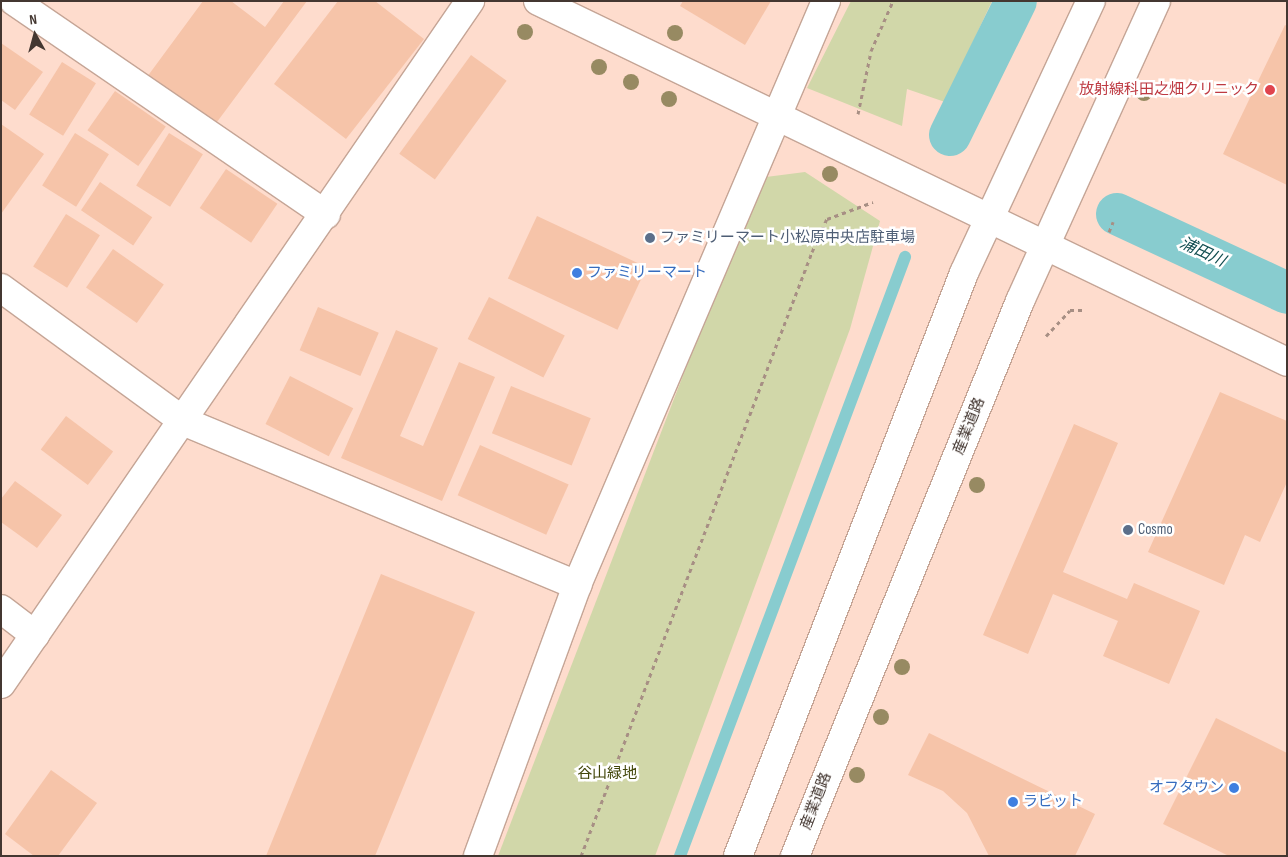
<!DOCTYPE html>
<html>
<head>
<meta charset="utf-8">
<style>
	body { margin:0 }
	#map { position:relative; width:1288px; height:857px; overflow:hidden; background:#fedccd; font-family:"Sofia Sans Condensed","Noto Sans JP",sans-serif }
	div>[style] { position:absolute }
	.green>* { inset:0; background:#d1d7a9 }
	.stream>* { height:12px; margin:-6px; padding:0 6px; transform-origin:6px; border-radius:6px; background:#88cccf }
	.canal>* { height:42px; margin:-21px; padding:0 21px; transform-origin:21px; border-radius:21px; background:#88cccf }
	.building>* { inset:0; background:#f6c4a9; transform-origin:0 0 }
	.path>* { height:3px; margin-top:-1.5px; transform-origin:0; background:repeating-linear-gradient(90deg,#a78f84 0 4px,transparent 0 8px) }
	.roads { filter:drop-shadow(1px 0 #c5a596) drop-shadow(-1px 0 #c5a596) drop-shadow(0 1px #c5a596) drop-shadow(0 -1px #c5a596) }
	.minor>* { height:28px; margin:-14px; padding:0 14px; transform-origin:14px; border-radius:14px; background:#fff }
	.tertiary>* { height:28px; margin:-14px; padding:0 14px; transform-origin:14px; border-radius:14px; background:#fff }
	.secondary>* { height:28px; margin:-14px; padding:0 14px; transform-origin:14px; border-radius:14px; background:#fff }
	.trees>* { width:16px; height:16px; margin:-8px; border-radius:50%; background:#978a62 }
	.dots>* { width:14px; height:14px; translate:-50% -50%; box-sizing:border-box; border:2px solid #fff; border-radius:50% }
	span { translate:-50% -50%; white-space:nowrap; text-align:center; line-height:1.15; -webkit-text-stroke:5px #fff; paint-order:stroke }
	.health-label { font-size:15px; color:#be3a42 }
	.right { translate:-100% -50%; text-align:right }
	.service-label { font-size:15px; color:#4e5e75 }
	.left { translate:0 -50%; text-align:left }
	.shop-label { font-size:15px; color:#366cbe }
	.street-label { font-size:15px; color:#443731 }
	.park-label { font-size:15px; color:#42460a }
	.water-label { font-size:16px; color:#124e51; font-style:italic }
	.frame { position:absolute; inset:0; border:2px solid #443731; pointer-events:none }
	.north { position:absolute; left:10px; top:10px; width:50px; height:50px; -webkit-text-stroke:4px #fff; paint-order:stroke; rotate:353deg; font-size:14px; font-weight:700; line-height:20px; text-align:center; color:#443731 }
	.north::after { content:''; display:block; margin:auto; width:18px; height:22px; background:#443731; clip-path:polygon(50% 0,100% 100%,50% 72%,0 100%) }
</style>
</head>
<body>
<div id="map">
	<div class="green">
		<i style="clip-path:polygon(851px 1px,992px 1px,945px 102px,907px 89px,902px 126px,807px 88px)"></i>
		<i style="clip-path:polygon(805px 172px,880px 221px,850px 329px,655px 856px,498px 856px,759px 178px)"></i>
	</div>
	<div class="stream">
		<i style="left:680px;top:856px;width:640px;rotate:-69.41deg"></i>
	</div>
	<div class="canal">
		<i style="left:950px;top:135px;width:149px;rotate:-63.8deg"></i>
		<i style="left:1117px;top:214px;width:187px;rotate:24.9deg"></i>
	</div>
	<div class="building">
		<i style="clip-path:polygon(203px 1px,231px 1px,265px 27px,284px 1px,307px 1px,214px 126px,147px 77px)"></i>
		<i style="clip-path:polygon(338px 1px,375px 1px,424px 39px,346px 139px,274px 84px)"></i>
		<i style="clip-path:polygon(683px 1px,771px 1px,745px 45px,680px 6px)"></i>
		<i style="clip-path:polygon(1285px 25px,1287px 26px,1287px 185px,1223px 154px)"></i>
		<i style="clip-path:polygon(1px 43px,43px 72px,15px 110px,1px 100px)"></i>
		<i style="left:471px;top:55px;width:44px;height:122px;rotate:36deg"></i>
		<i style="left:62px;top:62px;width:40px;height:62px;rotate:32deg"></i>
		<i style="left:115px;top:91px;width:62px;height:48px;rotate:35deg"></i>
		<i style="clip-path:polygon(1px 124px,44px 154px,1px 214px)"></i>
		<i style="left:75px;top:133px;width:40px;height:62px;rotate:32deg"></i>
		<i style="left:169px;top:133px;width:40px;height:62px;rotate:32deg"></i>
		<i style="left:226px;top:169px;width:62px;height:47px;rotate:34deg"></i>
		<i style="left:100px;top:182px;width:63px;height:34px;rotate:34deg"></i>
		<i style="left:66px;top:214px;width:40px;height:62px;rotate:32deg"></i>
		<i style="left:537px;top:216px;width:121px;height:69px;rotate:25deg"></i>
		<i style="left:113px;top:249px;width:62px;height:47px;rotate:35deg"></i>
		<i style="left:489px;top:297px;width:85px;height:47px;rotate:27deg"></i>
		<i style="left:318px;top:307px;width:66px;height:47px;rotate:23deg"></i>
		<i style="clip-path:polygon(396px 330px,438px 348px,400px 436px,423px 446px,459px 362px,495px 377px,442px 501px,341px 458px)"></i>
		<i style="left:290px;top:376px;width:71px;height:54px;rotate:27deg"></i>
		<i style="left:511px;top:386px;width:86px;height:51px;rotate:22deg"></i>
		<i style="clip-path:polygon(1220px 392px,1287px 421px,1287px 482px,1260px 542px,1245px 535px,1224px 585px,1148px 552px)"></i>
		<i style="left:66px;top:416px;width:59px;height:42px;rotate:37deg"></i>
		<i style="clip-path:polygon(1074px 424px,1118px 443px,1063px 572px,1127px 599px,1134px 583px,1200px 611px,1169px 684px,1103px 656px,1118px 621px,1053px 594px,1028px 654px,983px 635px)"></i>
		<i style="left:480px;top:445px;width:97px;height:55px;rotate:24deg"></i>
		<i style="clip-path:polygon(15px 481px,62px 515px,37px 548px,1px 522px,1px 499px)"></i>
		<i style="clip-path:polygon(381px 574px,475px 612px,375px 856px,266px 856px)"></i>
		<i style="clip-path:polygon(1216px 718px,1287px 753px,1287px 856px,1229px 856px,1163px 824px)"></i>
		<i style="clip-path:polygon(929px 733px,1095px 814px,1075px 856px,989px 856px,967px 813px,943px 791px,908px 775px)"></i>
		<i style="clip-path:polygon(51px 770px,97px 803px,58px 856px,34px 856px,5px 834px)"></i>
	</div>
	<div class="path">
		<i style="left:858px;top:114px;width:64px;rotate:-78.3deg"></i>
		<i style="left:871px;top:51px;width:55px;rotate:-66.3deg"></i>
		<i style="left:1109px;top:232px;width:11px;rotate:-68deg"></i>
		<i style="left:1046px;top:336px;width:35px;rotate:-47deg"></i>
		<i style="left:1070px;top:310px;width:16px"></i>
		<i style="left:581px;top:856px;width:647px;rotate:-69.07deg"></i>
		<i style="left:812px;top:252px;width:36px;rotate:-66deg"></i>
		<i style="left:827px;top:219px;width:49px;rotate:-20.3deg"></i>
	</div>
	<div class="roads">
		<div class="minor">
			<i style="left:14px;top:1px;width:378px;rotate:34.4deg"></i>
			<i style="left:1px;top:288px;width:228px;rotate:36.1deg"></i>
			<i style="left:185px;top:422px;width:425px;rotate:22.6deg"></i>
			<i style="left:1px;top:609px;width:43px;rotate:37.4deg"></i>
			<i style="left:1px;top:684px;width:829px;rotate:-55.52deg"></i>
			<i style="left:478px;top:856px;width:289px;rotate:-69.9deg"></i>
			<i style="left:577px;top:585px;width:635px;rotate:-66.91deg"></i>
		</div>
		<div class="tertiary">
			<i style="left:538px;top:1px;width:831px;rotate:25.73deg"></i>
		</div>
		<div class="secondary">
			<i style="left:738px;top:856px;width:625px;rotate:-68.81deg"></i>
			<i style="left:964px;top:273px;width:300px;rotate:-65deg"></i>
			<i style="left:795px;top:856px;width:599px;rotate:-67.93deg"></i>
			<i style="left:1020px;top:301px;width:329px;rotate:-65.6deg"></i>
		</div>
	</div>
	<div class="trees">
		<i style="left:525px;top:32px"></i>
		<i style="left:675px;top:33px"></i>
		<i style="left:599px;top:67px"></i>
		<i style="left:631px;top:82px"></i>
		<i style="left:1144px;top:93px"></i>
		<i style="left:669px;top:99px"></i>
		<i style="left:830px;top:174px"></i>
		<i style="left:977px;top:485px"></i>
		<i style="left:902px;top:667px"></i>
		<i style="left:881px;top:717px"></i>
		<i style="left:857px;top:775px"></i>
	</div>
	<div class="dots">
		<i style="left:1270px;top:90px;background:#e0444e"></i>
		<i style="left:650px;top:238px;background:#5c6f8a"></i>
		<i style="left:577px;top:273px;background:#3f7fe0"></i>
		<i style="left:1128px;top:530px;background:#5c6f8a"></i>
		<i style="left:1234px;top:788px;background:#3f7fe0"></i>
		<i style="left:1013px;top:802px;background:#3f7fe0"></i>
	</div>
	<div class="health-label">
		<span class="right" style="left:1259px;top:90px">放射線科田之畑クリニック</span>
	</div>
	<div class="service-label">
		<span class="left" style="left:660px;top:238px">ファミリーマート小松原中央店駐車場</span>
		<span class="left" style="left:1138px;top:530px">Cosmo</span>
	</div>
	<div class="shop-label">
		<span class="left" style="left:587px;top:273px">ファミリーマート</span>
		<span class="right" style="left:1224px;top:788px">オフタウン</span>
		<span class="left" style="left:1023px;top:802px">ラビット</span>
	</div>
	<div class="street-label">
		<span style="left:969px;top:426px;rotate:-68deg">産業道路</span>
		<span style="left:816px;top:801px;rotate:-69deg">産業道路</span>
	</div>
	<div class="park-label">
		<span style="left:607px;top:774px">谷山緑地</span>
	</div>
	<div class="water-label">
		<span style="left:1202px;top:253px;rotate:25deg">浦田川</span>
	</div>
	<div class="frame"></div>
	<div class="north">N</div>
</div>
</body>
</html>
